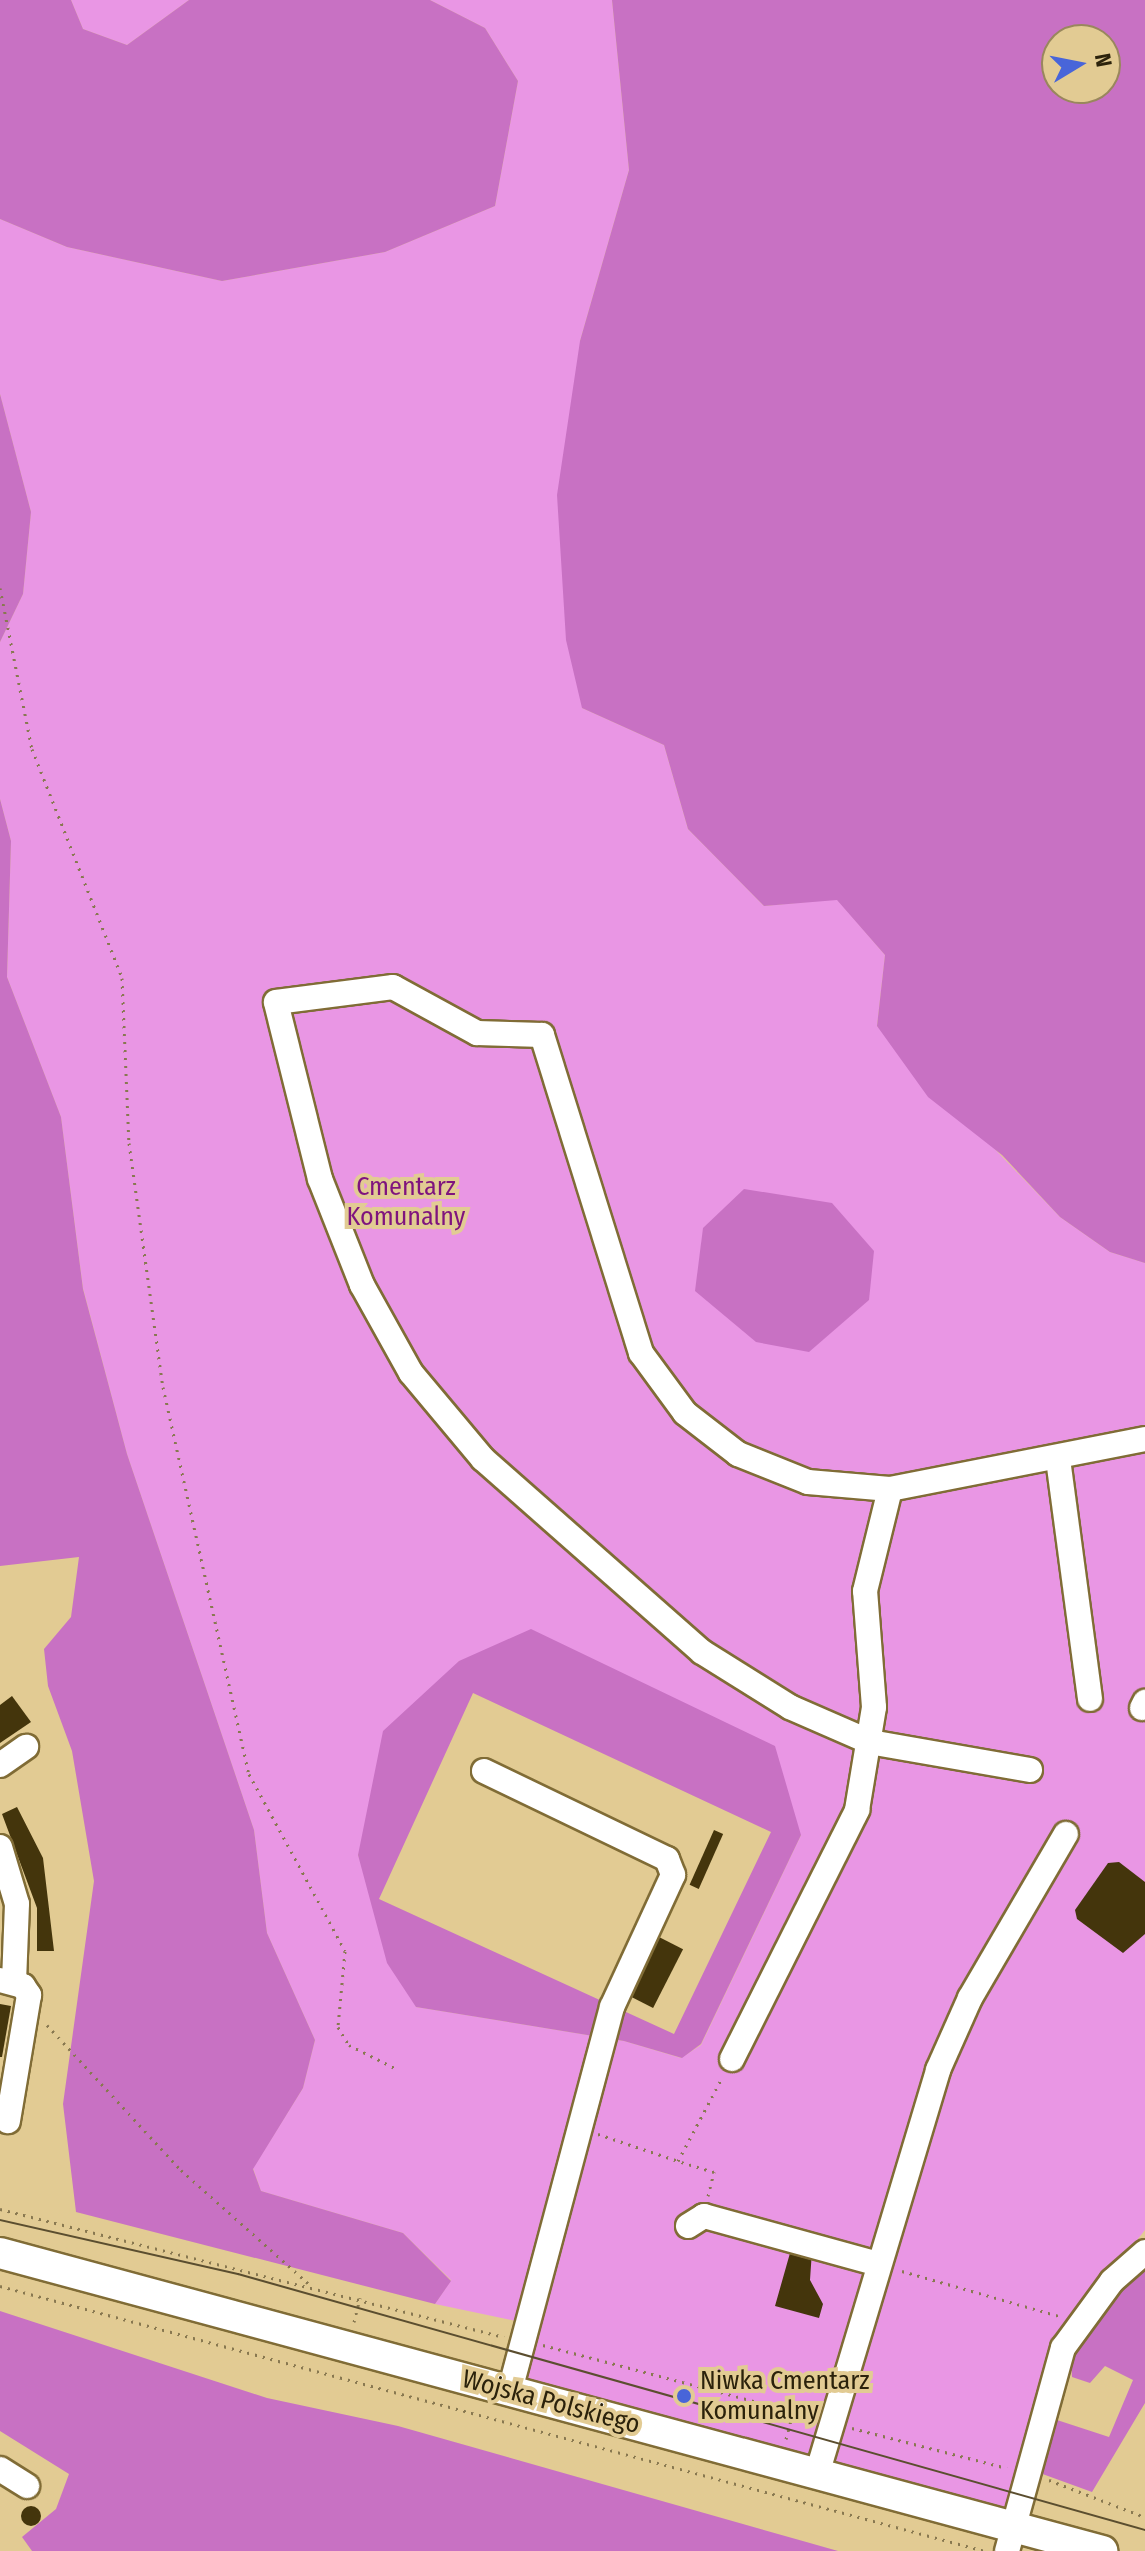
<!DOCTYPE html>
<html>
<head>
<meta charset="utf-8">
<style>
	body { margin:0 }
	#map { position:relative; width:1145px; height:2551px; overflow:hidden; background:#e2cb93; font-family:"Fira Sans Condensed",sans-serif }
	div>[style] { position:absolute }
	.green>* { inset:0; background:#e996e4 }
	.forest>* { inset:0; background:#c871c3 }
	.building>* { inset:0; background:#44350c; transform-origin:0 0 }
	.round { border-radius:50% }
	.path>* { height:3px; margin-top:-1.5px; transform-origin:0; background:repeating-linear-gradient(90deg,#887850 0 2px,transparent 0 8px) }
	.roads { filter:drop-shadow(2px 0 #806c36) drop-shadow(-2px 0 #806c36) drop-shadow(0 2px #806c36) drop-shadow(0 -2px #806c36) }
	.minor>* { height:24px; margin:-12px; padding:0 12px; transform-origin:12px; border-radius:12px; background:#fff }
	.major>* { height:30px; margin:-15px; padding:0 15px; transform-origin:15px; border-radius:15px; background:#fff }
	.tram>* { height:2px; margin:-1px; padding:0 1px; transform-origin:1px; border-radius:1px; background:#5b4e2f }
	.dots>* { width:22px; height:22px; translate:-50% -50%; box-sizing:border-box; border:4px solid #e2cb93; border-radius:50% }
	span { translate:-50% -50%; white-space:nowrap; text-align:center; line-height:1.15; -webkit-text-stroke:8px #e2cb93; paint-order:stroke }
	.park-label { font-size:26px; color:#7f137e }
	.poi-label { font-size:26px; color:#2b220b }
	.left { translate:0 -50%; text-align:left }
	.street-label { font-size:26px; color:#2b220b }
	.north { position:absolute; left:1041px; top:24px; width:80px; height:80px; box-sizing:border-box; background:#e2cb93; border:2px solid #99875d; border-radius:50%; rotate:80deg; font-size:22px; font-weight:700; line-height:32px; text-align:center; color:#2b220b }
	.north::after { content:''; display:block; margin:auto; width:28px; height:36px; background:#4865d9; clip-path:polygon(50% 0,100% 100%,50% 72%,0 100%) }
</style>
</head>
<body>
<div id="map">
	<div class="green">
		<i style="clip-path:polygon(71px 0,189px 0,127px 45px,83px 29px)"></i>
		<i style="clip-path:polygon(evenodd,430px 0,612px 0,629px 170px,580px 341px,582px 708px,664px 745px,688px 829px,764px 906px,837px 899px,885px 955px,877px 1026px,1060px 1217px,1110px 1252px,1145px 1263px,1145px 2230px,1058px 2339px,1007px 2511px,501px 2374px,516px 2321px,435px 2304px,451px 2280px,403px 2233px,261px 2191px,253px 2168px,303px 2088px,315px 2040px,267px 1933px,254px 1830px,127px 1454px,83px 1288px,61px 1117px,7px 977px,11px 841px,0 799px,0 642px,23px 594px,31px 512px,0 394px,0 219px,67px 247px,222px 281px,385px 252px,495px 206px,518px 81px,485px 28px,430px 0,459px 1661px,801px 1835px,701px 2045px,681px 2058px,624px 2041px,416px 2007px,358px 1855px,459px 1661px)"></i>
	</div>
	<div class="forest">
		<i style="clip-path:polygon(0 0,71px 0,83px 29px,127px 45px,189px 0,430px 0,485px 28px,518px 81px,495px 206px,385px 252px,222px 281px,67px 247px,0 219px)"></i>
		<i style="clip-path:polygon(evenodd,612px 0,1145px 0,1145px 1263px,1110px 1252px,1060px 1217px,1002px 1155px,928px 1097px,877px 1026px,885px 955px,837px 900px,764px 906px,688px 829px,664px 745px,582px 708px,566px 640px,557px 495px,580px 341px,629px 170px,612px 0,1057px 40px,1105px 40px,1105px 88px,1057px 88px,1057px 40px)"></i>
		<i style="clip-path:polygon(0 394px,31px 512px,23px 594px,0 642px)"></i>
		<i style="clip-path:polygon(0 799px,11px 841px,7px 977px,61px 1117px,83px 1289px,127px 1454px,254px 1830px,267px 1933px,315px 2040px,303px 2088px,253px 2169px,261px 2191px,403px 2233px,451px 2281px,435px 2304px,76px 2212px,63px 2104px,94px 1881px,72px 1751px,48px 1686px,44px 1649px,71px 1617px,79px 1557px,0 1566px)"></i>
		<i style="clip-path:polygon(744px 1189px,832px 1203px,874px 1251px,869px 1300px,809px 1352px,756px 1342px,695px 1291px,703px 1228px)"></i>
		<i style="clip-path:polygon(evenodd,531px 1629px,775px 1746px,801px 1835px,701px 2044px,682px 2058px,624px 2041px,416px 2007px,387px 1963px,358px 1855px,383px 1731px,459px 1661px,531px 1629px,473px 1693px,771px 1832px,674px 2034px,379px 1899px,473px 1693px)"></i>
		<i style="clip-path:polygon(1145px 2266px,1145px 2403px,1092px 2492px,1037px 2472px,1057px 2420px,1109px 2437px,1133px 2380px,1105px 2366px,1090px 2383px,1072px 2377px,1071px 2362px,1097px 2313px)"></i>
		<i style="clip-path:polygon(0 2311px,267px 2398px,398px 2426px,838px 2551px,32px 2551px,22px 2537px,56px 2509px,69px 2474px,0 2431px)"></i>
	</div>
	<div class="building">
		<i style="clip-path:polygon(12px 1696px,31px 1722px,0 1743px,0 1705px)"></i>
		<i style="clip-path:polygon(17px 1807px,43px 1858px,54px 1951px,37px 1951px,37px 1908px,2px 1814px)"></i>
		<i style="left:714px;top:1830px;width:10px;height:60px;rotate:24deg"></i>
		<i style="clip-path:polygon(1119px 1862px,1145px 1882px,1145px 1934px,1123px 1953px,1077px 1919px,1075px 1910px,1108px 1863px)"></i>
		<i style="left:659px;top:1937px;width:27px;height:66px;rotate:27deg"></i>
		<i style="clip-path:polygon(0 2004px,11px 2006px,2px 2057px,0 2057px)"></i>
		<i style="clip-path:polygon(792px 2246px,812px 2251px,810px 2280px,823px 2304px,819px 2318px,775px 2306px)"></i>
		<i class="round" style="left:21px;top:2506px;width:20px;height:20px"></i>
	</div>
	<div class="path">
		<i style="left:0;top:588px;width:164px;rotate:78.8deg"></i>
		<i style="left:32px;top:749px;width:246px;rotate:68.5deg"></i>
		<i style="left:122px;top:978px;width:165px;rotate:87.6deg"></i>
		<i style="left:129px;top:1143px;width:246px;rotate:82.1deg"></i>
		<i style="left:163px;top:1387px;width:396px;rotate:77.5deg"></i>
		<i style="left:249px;top:1774px;width:201px;rotate:61.5deg"></i>
		<i style="left:345px;top:1951px;width:76px;rotate:95.3deg"></i>
		<i style="left:338px;top:2027px;width:21px;rotate:59deg"></i>
		<i style="left:349px;top:2045px;width:51px;rotate:26.6deg"></i>
		<i style="left:47px;top:2025px;width:197px;rotate:47.3deg"></i>
		<i style="left:181px;top:2170px;width:173px;rotate:41.7deg"></i>
		<i style="left:598px;top:2134px;width:84px;rotate:18.6deg"></i>
		<i style="left:708px;top:2196px;width:25px;rotate:-76deg"></i>
		<i style="left:714px;top:2172px;width:38px;rotate:-163deg"></i>
		<i style="left:678px;top:2161px;width:94px;rotate:-62.1deg"></i>
		<i style="left:0;top:2209px;width:520px;rotate:14.25deg"></i>
		<i style="left:902px;top:2271px;width:163px;rotate:16deg"></i>
		<i style="left:0;top:2286px;width:1020px;rotate:15.06deg"></i>
		<i style="left:354px;top:2322px;width:25px;rotate:-76deg"></i>
		<i style="left:543px;top:2345px;width:280px;rotate:14.9deg"></i>
		<i style="left:852px;top:2428px;width:160px;rotate:14.5deg"></i>
		<i style="left:786px;top:2439px;width:28px;rotate:-75deg"></i>
		<i style="left:1049px;top:2480px;width:103px;rotate:21.1deg"></i>
	</div>
	<div class="roads">
		<div class="minor">
			<i style="left:1058px;top:1459px;width:242px;rotate:82.4deg"></i>
			<i style="left:1142px;top:1708px;width:7px;rotate:-63deg"></i>
			<i style="left:0;top:1765px;width:32px;rotate:-35deg"></i>
			<i style="left:1030px;top:1770px;width:162px;rotate:-170.1deg"></i>
			<i style="left:870px;top:1742px;width:87px;rotate:-156.4deg"></i>
			<i style="left:790px;top:1707px;width:104px;rotate:-148deg"></i>
			<i style="left:702px;top:1652px;width:292px;rotate:-138.6deg"></i>
			<i style="left:483px;top:1459px;width:112px;rotate:-129.9deg"></i>
			<i style="left:411px;top:1373px;width:101px;rotate:-119.1deg"></i>
			<i style="left:362px;top:1285px;width:114px;rotate:-111.6deg"></i>
			<i style="left:320px;top:1179px;width:182px;rotate:-104deg"></i>
			<i style="left:276px;top:1002px;width:118px;rotate:-7.3deg"></i>
			<i style="left:393px;top:987px;width:96px;rotate:28.7deg"></i>
			<i style="left:477px;top:1033px;width:65px;rotate:1.8deg"></i>
			<i style="left:542px;top:1035px;width:333px;rotate:72.7deg"></i>
			<i style="left:641px;top:1353px;width:74px;rotate:53.7deg"></i>
			<i style="left:685px;top:1413px;width:67px;rotate:37.7deg"></i>
			<i style="left:738px;top:1454px;width:75px;rotate:21.8deg"></i>
			<i style="left:808px;top:1482px;width:82px;rotate:4.9deg"></i>
			<i style="left:890px;top:1489px;width:260px;rotate:-11.1deg"></i>
			<i style="left:484px;top:1771px;width:203px;rotate:25.7deg"></i>
			<i style="left:667px;top:1859px;width:17px;rotate:69deg"></i>
			<i style="left:673px;top:1875px;width:145px;rotate:114.8deg"></i>
			<i style="left:612px;top:2007px;width:396px;rotate:104.9deg"></i>
			<i style="left:0;top:1847px;width:59px;rotate:73.4deg"></i>
			<i style="left:17px;top:1904px;width:78px;rotate:92.2deg"></i>
			<i style="left:0;top:1980px;width:24px;rotate:15deg"></i>
			<i style="left:23px;top:1986px;width:11px;rotate:56deg"></i>
			<i style="left:29px;top:1995px;width:128px;rotate:99.5deg"></i>
			<i style="left:732px;top:2059px;width:279px;rotate:-63.3deg"></i>
			<i style="left:857px;top:1810px;width:104px;rotate:-80.6deg"></i>
			<i style="left:874px;top:1707px;width:116px;rotate:-94.4deg"></i>
			<i style="left:865px;top:1591px;width:105px;rotate:-76.2deg"></i>
			<i style="left:688px;top:2226px;width:19px;rotate:-32deg"></i>
			<i style="left:704px;top:2216px;width:177px;rotate:15.4deg"></i>
			<i style="left:0;top:2469px;width:32px;rotate:32deg"></i>
			<i style="left:817px;top:2474px;width:422px;rotate:-73.3deg"></i>
			<i style="left:938px;top:2070px;width:79px;rotate:-66deg"></i>
			<i style="left:970px;top:1998px;width:190px;rotate:-59.7deg"></i>
			<i style="left:1007px;top:2551px;width:211px;rotate:-74.6deg"></i>
			<i style="left:1063px;top:2348px;width:83px;rotate:-53.8deg"></i>
			<i style="left:1112px;top:2281px;width:44px;rotate:-41.3deg"></i>
		</div>
		<div class="major">
			<i style="left:0;top:2253px;width:1142px;rotate:15.13deg"></i>
		</div>
	</div>
	<div class="tram">
		<i style="left:0;top:2220px;width:244px;rotate:12.8deg"></i>
		<i style="left:238px;top:2274px;width:942px;rotate:15.76deg"></i>
	</div>
	<div class="dots">
		<i style="left:684px;top:2396px;background:#4865d9"></i>
	</div>
	<div class="park-label">
		<span style="left:406px;top:1202px">Cmentarz<br>Komunalny</span>
	</div>
	<div class="poi-label">
		<span class="left" style="left:700px;top:2396px">Niwka Cmentarz<br>Komunalny</span>
	</div>
	<div class="street-label">
		<span style="left:551px;top:2402px;rotate:15deg">Wojska Polskiego</span>
	</div>
	<div class="north">N</div>
</div>
</body>
</html>
